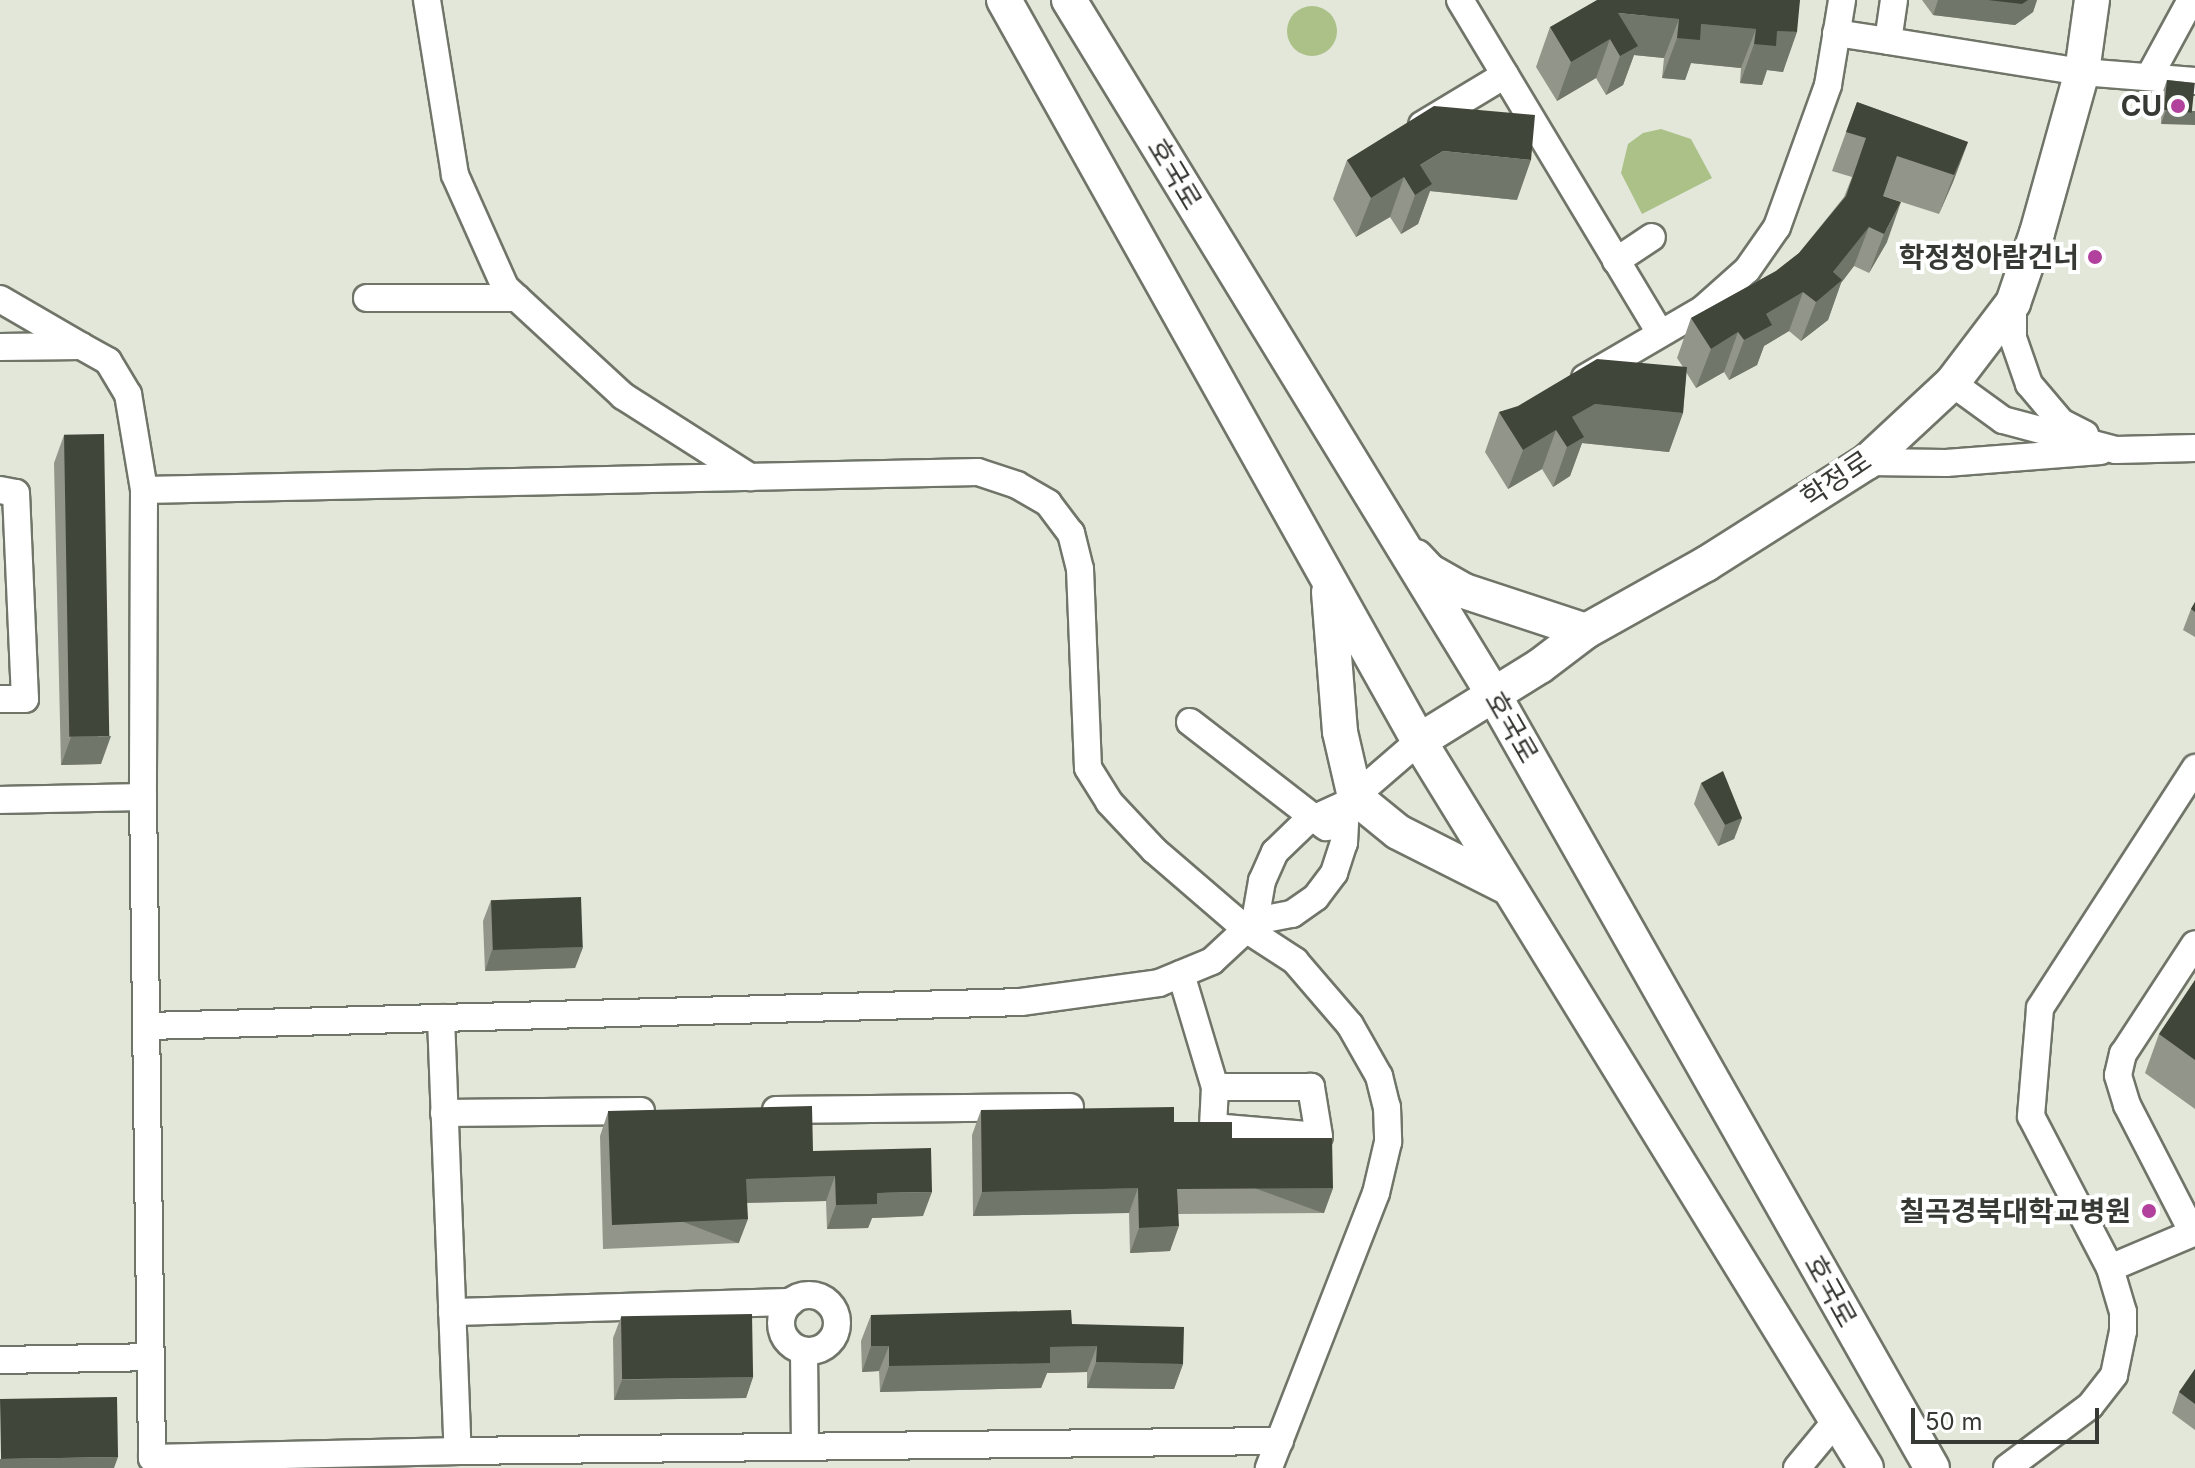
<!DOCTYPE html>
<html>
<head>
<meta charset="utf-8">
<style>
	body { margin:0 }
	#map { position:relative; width:2195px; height:1468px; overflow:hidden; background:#e2e7da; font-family:Inter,"Noto Sans KR",sans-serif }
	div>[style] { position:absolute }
	.green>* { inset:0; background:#abc188 }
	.round { border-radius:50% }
	.roads { filter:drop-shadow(2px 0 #707569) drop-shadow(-2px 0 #707569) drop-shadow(0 2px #707569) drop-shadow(0 -2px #707569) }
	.minor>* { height:26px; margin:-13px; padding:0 13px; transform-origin:13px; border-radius:13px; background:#fff }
	.minor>.ring { margin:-13px; padding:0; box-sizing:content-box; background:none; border:26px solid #fff; border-radius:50% }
	.major>* { height:34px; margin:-17px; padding:0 17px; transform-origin:17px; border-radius:17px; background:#fff }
	.wall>* { inset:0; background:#92968a }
	.shaded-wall>* { inset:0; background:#71766a; transform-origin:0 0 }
	.building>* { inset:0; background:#41463a; transform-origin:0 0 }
	.dots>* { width:22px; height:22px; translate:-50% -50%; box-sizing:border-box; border:4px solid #fff; border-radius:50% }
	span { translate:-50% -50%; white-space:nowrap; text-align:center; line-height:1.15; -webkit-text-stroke:8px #fff; paint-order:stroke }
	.poi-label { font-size:28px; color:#373934; font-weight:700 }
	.right { translate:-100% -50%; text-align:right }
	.street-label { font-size:28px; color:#373934 }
	.scale { position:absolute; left:1911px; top:1408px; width:188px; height:36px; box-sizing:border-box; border:4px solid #373934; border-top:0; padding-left:10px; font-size:24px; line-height:28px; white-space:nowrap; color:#373934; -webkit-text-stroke:6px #fff; paint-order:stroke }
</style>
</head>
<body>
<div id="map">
	<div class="green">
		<i class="round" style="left:1287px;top:6px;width:50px;height:50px"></i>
		<i style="clip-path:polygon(1661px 129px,1691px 139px,1712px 178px,1642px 214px,1621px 173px,1628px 144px,1643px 133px)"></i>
	</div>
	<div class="roads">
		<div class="minor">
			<i style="left:427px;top:0;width:177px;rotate:80.9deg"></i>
			<i style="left:455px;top:175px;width:123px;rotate:65.9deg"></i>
			<i style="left:505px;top:287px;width:161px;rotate:42.7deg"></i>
			<i style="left:623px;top:396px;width:151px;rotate:32.5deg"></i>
			<i style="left:1460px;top:0;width:388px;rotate:59deg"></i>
			<i style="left:1894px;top:0;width:41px;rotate:98.3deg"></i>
			<i style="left:1888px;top:41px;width:196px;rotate:9.1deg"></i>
			<i style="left:2082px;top:72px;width:113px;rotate:4.6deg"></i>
			<i style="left:1836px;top:33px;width:53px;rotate:8.7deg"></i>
			<i style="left:2149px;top:77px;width:88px;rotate:-61.4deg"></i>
			<i style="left:1422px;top:125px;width:97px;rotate:-31.1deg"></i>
			<i style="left:1616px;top:261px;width:43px;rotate:-33.7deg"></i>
			<i style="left:367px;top:298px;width:150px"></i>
			<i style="left:0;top:299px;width:94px;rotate:30.1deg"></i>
			<i style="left:2013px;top:303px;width:35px;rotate:90deg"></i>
			<i style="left:2013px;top:338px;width:49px;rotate:70.8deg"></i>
			<i style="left:2029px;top:384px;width:50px;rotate:49.9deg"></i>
			<i style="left:2061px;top:422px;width:27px;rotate:27deg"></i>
			<i style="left:0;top:347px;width:81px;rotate:-0.7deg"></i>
			<i style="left:81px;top:346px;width:31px;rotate:29deg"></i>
			<i style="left:108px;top:361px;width:39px;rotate:59deg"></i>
			<i style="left:128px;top:394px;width:97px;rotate:80.5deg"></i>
			<i style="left:144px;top:490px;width:306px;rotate:90.2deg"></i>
			<i style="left:143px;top:796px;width:662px;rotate:89.22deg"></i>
			<i style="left:152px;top:1458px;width:306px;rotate:-1.3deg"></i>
			<i style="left:1585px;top:378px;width:137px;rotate:-30.3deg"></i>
			<i style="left:1703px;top:309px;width:59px;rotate:-41.6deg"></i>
			<i style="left:1747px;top:270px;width:52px;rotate:-55.1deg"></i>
			<i style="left:1777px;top:227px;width:151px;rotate:-70.2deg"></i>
			<i style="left:1828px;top:85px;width:86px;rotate:-80.6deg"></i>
			<i style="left:1952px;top:383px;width:63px;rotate:36deg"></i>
			<i style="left:2003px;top:420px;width:117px;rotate:14.9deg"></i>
			<i style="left:2116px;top:450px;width:79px;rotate:-1.5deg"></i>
			<i style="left:1867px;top:462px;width:79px;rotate:0.7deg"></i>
			<i style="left:1946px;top:463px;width:155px;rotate:-4.4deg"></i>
			<i style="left:0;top:490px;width:16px;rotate:11deg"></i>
			<i style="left:16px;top:493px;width:206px;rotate:87.5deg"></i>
			<i style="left:25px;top:699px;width:25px;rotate:180deg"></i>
			<i style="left:144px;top:490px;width:834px;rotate:-1.24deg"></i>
			<i style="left:978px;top:472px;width:41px;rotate:18.4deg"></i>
			<i style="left:1017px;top:485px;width:36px;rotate:30deg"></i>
			<i style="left:1048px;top:503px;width:38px;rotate:53deg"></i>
			<i style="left:1071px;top:533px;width:37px;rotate:76deg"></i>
			<i style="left:1080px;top:569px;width:199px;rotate:87.7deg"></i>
			<i style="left:1088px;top:768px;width:40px;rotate:58deg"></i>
			<i style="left:1109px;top:802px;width:66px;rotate:46.8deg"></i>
			<i style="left:1154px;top:850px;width:121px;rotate:40.7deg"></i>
			<i style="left:1246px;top:929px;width:59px;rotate:33.1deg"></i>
			<i style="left:1295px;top:961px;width:84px;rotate:49.3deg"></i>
			<i style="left:1350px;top:1025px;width:59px;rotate:60.4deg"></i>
			<i style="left:1379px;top:1076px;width:32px;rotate:76deg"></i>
			<i style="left:1387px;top:1107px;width:35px;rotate:88deg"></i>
			<i style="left:1388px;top:1142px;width:52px;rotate:103.2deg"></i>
			<i style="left:1376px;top:1193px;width:295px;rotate:111.3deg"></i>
			<i style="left:1190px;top:722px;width:172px;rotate:37.7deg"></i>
			<i style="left:0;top:800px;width:143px;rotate:-1.2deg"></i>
			<i style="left:1255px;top:921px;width:41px;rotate:-80.1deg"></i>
			<i style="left:1262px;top:881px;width:32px;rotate:-66deg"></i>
			<i style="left:1275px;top:852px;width:43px;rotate:-44.1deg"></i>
			<i style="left:1306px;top:822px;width:44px;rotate:-24.2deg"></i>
			<i style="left:1346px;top:804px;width:96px;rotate:-40.8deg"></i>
			<i style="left:1181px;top:974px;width:118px;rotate:73.3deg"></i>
			<i style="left:1215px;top:1087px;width:40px;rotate:92.9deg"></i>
			<i style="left:1213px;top:1127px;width:106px;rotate:4.9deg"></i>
			<i style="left:1319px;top:1136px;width:50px;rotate:-99.3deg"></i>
			<i style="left:1311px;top:1087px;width:96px;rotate:180deg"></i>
			<i style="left:441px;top:1018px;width:433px;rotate:87.8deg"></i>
			<i style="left:458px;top:1451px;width:822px;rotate:-0.7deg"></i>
			<i style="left:148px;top:1026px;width:873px;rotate:-1.57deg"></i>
			<i style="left:1021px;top:1002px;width:139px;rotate:-7.8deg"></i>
			<i style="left:1159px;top:983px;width:57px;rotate:-22.5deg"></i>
			<i style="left:1212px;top:961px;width:59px;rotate:-42.9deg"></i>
			<i style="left:1255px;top:921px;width:38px;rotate:-11deg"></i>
			<i style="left:1292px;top:914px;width:29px;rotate:-35deg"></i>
			<i style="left:1316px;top:897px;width:30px;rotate:-53deg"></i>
			<i style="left:1334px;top:873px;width:32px;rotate:-72deg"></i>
			<i style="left:1344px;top:843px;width:39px;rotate:-87deg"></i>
			<i style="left:776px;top:1110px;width:294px;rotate:-0.6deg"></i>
			<i style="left:444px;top:1113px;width:197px;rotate:-0.6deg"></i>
			<i style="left:2110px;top:1268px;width:90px;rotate:-22.9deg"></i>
			<i style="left:2193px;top:1233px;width:144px;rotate:-117.3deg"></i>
			<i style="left:2127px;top:1105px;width:31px;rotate:-107deg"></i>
			<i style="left:2118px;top:1075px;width:22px;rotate:-77deg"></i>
			<i style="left:2123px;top:1054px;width:131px;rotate:-56.8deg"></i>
			<i class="ring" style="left:781px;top:1295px;width:30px;height:30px"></i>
			<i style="left:452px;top:1312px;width:339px;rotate:-1.7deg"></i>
			<i style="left:804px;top:1351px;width:94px;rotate:89.4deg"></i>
			<i style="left:0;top:1360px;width:151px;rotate:-1.1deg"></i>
			<i style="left:1797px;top:1468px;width:61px;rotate:-50.3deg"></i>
			<i style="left:2007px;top:1468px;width:104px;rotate:-36.8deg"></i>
			<i style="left:2090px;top:1406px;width:39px;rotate:-52deg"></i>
			<i style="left:2114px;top:1375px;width:45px;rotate:-78.4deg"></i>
			<i style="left:2123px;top:1331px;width:19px;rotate:-90deg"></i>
			<i style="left:2123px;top:1312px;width:46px;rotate:-106.5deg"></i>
			<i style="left:2110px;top:1268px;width:171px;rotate:-117.5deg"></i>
			<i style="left:2031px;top:1116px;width:108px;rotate:-85.2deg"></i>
			<i style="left:2040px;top:1008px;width:286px;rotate:-57.1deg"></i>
		</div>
		<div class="major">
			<i style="left:1004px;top:0;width:849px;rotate:60.75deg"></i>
			<i style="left:1419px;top:741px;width:853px;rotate:58.41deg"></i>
			<i style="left:1069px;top:0;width:811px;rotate:58.56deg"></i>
			<i style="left:1492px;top:692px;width:892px;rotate:60.45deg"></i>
			<i style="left:1416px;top:557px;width:19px;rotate:47deg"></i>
			<i style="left:1429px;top:571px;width:40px;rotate:29.7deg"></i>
			<i style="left:1464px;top:591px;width:128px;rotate:18.2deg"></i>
			<i style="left:1329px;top:592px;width:140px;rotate:85.5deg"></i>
			<i style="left:1340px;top:732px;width:67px;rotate:77deg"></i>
			<i style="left:1355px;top:797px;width:55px;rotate:39.1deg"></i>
			<i style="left:1398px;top:832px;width:120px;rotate:26.8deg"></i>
			<i style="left:1419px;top:741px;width:142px;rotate:-31.8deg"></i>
			<i style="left:1540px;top:666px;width:58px;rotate:-37.3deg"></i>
			<i style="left:1586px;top:631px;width:137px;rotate:-29.2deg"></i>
			<i style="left:1706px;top:564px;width:191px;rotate:-32.4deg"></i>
			<i style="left:1867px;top:462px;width:116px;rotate:-42.9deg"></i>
			<i style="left:1952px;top:383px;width:101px;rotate:-52.7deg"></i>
			<i style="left:2013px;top:303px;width:74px;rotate:-71.1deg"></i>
			<i style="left:2037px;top:233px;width:167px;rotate:-74.4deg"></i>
			<i style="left:2082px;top:72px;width:73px;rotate:-82.1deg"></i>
		</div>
	</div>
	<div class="wall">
		<i style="clip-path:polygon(1800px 0,1783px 72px,1767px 70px,1762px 85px,1740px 83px,1741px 68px,1691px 63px,1685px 80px,1662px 78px,1664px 58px,1634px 55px,1623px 85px,1606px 95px,1596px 78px,1557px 101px,1536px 67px,1550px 27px)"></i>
		<i style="clip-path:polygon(1922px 0,2037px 0,2033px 12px,2015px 25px,1933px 15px)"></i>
		<i style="clip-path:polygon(2167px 80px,2195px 83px,2161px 124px,2162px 94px)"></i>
		<i style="clip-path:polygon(1857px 102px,1968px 142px,1953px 182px,1939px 214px,1883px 196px,1887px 242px,1869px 273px,1854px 266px,1841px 283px,1828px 320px,1801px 341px,1789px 331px,1764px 346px,1757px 365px,1729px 380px,1724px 372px,1696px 388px,1686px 372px,1683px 413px,1669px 452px,1582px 443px,1570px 476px,1553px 487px,1542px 469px,1508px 489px,1485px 452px,1499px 412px,1683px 367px,1677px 358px,1691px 318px,1776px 271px,1799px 253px,1844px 197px,1852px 177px,1832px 171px)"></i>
		<i style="clip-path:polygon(1347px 160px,1517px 200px,1430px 191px,1418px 224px,1401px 234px,1390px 217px,1356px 237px,1333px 199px)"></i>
		<i style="clip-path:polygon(64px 435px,101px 764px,61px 765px,54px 463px)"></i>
		<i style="clip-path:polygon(2195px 602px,2195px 637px,2183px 630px,2191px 609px)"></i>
		<i style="clip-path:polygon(1701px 783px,1742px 818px,1734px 839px,1718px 846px,1694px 804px)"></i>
		<i style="clip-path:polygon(491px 900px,583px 947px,575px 968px,485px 971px,483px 921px)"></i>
		<i style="clip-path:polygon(2195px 980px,2195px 1109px,2145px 1073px,2159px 1034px)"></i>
		<i style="clip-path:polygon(981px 1110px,1174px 1122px,1232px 1138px,1333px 1188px,1324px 1213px,1178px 1214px,1170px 1251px,1130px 1253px,1129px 1213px,973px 1216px,972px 1135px)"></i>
		<i style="clip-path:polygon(608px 1112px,813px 1151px,923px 1216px,872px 1218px,868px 1228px,827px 1229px,826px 1201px,747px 1203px,739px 1243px,603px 1249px,600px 1136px)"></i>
		<i style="clip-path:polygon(871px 1315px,1072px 1324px,1183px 1364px,1174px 1389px,1087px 1388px,1087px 1372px,1047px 1373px,1041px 1388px,880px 1392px,879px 1371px,862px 1372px,861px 1341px)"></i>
		<i style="clip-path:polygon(621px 1317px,753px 1377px,746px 1398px,614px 1400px,613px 1338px)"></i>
		<i style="clip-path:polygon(2195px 1369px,2195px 1430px,2172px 1413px,2179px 1392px)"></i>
	</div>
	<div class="shaded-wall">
		<i style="clip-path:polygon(1938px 0,2037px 0,2033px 12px,2015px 25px,1933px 15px)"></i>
		<i style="clip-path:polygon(1618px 13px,1679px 19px,1664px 58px,1634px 55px,1623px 85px,1606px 95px,1620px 56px,1610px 39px,1596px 78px,1557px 101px,1571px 62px)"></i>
		<i style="clip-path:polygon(1701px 24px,1756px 29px,1741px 68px,1691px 63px,1685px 80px,1662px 78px,1677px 38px)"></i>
		<i style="clip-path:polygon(1777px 31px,1797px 32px,1783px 72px,1767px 70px,1762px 85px,1740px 83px,1754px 44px)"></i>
		<i style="clip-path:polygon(2166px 110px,2195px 111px,2195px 125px,2161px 124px)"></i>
		<i style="clip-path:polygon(1968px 142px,1953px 182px,1939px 214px,1954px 175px)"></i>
		<i style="clip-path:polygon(1443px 151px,1531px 160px,1517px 200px,1430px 191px,1418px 224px,1401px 234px,1415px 195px,1420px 165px)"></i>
		<i style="clip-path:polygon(1404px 177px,1390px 217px,1356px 237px,1371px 198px)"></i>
		<i style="clip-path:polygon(1901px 202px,1887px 242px,1869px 273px,1884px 234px)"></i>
		<i style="clip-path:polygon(1869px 227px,1854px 266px,1841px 283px,1828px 320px,1801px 341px,1816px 302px,1833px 272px)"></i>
		<i style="clip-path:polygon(1803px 292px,1789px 331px,1764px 346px,1757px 365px,1729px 380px,1744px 340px,1766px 314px)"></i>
		<i style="clip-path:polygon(1738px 332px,1724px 372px,1696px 388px,1711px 349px)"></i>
		<i style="clip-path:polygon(1595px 404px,1683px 413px,1669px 452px,1582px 443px,1570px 476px,1553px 487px,1567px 447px,1572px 417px)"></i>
		<i style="clip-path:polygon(1556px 430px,1542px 469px,1508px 489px,1523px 450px)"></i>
		<i style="clip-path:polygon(111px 736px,101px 764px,61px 765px,71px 737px)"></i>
		<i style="clip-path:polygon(1742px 818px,1734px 839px,1718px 846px,1725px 825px)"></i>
		<i style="clip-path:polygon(583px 947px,575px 968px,485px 971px,492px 950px)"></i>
		<i style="clip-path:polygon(835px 1176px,826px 1201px,737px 1203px,746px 1179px)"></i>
		<i style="clip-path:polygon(1138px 1188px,1129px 1213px,973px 1216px,982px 1192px)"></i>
		<i style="left:1333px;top:1188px;width:27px;height:156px;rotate:110deg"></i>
		<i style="clip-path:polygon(932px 1192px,923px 1216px,872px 1218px,868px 1228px,827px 1229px,836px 1205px,877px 1193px)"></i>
		<i style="left:748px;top:1219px;width:26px;height:136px;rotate:111deg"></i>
		<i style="clip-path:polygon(1179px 1226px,1170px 1251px,1130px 1253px,1139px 1228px)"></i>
		<i style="clip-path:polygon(871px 1346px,889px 1346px,879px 1371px,862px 1372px)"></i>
		<i style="clip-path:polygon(1097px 1346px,1087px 1372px,1047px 1373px,1041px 1388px,880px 1392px,889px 1366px,1050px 1347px)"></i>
		<i style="clip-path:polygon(1096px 1362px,1183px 1364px,1174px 1389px,1087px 1388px)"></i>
		<i style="clip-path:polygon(753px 1377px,746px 1398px,614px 1400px,622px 1380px)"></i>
		<i style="clip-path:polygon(118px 1457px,114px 1468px,0 1468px,0 1459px)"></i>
	</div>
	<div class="building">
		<i style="clip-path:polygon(1597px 0,1800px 0,1797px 32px,1777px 31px,1776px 46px,1754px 44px,1756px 29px,1701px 24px,1700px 40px,1677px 38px,1679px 19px,1618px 13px,1638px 46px,1620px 56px,1610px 39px,1571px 62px,1550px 27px)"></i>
		<i style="clip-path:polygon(1988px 0,2028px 0,2022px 4px)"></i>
		<i style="left:2167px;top:80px;width:28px;height:30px;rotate:6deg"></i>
		<i style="clip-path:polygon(1857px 102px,1968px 142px,1954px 175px,1897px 156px,1883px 196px,1901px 202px,1884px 234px,1869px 227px,1833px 272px,1842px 280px,1816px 302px,1803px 292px,1766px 314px,1772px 325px,1744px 340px,1738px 332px,1711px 349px,1691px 318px,1776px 271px,1799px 253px,1846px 196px,1866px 138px,1846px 132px)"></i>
		<i style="clip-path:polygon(1434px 106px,1535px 115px,1531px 160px,1443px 151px,1420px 165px,1432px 184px,1415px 195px,1404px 177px,1371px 198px,1347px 160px)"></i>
		<i style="clip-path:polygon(1597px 359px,1687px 367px,1683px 413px,1595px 404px,1572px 417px,1584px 437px,1567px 447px,1556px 430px,1523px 450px,1499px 412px,1518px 406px)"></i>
		<i style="left:104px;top:434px;width:302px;height:40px;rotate:89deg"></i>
		<i style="clip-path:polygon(2195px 602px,2195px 612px,2191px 609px)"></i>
		<i style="clip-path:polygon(1723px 771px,1742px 818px,1725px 825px,1701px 783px)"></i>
		<i style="left:581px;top:897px;width:50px;height:90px;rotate:88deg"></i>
		<i style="clip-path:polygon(2195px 980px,2195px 1060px,2159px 1034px)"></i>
		<i style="clip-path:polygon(812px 1106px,813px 1151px,931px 1148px,932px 1192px,877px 1193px,877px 1204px,836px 1205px,835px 1176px,746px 1179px,748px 1219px,612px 1225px,608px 1111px)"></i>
		<i style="clip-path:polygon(1174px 1107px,1174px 1122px,1232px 1122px,1232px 1138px,1332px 1138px,1333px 1188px,1177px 1189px,1179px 1226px,1139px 1228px,1138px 1188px,982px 1192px,981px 1110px)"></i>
		<i style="clip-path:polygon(1071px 1310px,1072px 1324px,1184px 1327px,1183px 1364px,1096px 1362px,1097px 1346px,1050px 1347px,1050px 1363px,889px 1366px,889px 1346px,871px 1346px,871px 1315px)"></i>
		<i style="left:752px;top:1314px;width:63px;height:131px;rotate:89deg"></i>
		<i style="clip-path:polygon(2195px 1369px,2195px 1404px,2179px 1392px)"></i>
		<i style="left:117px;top:1397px;width:60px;height:117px;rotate:89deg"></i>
	</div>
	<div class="dots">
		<i style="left:2178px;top:106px;background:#b2419d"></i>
		<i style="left:2095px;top:257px;background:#b2419d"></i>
		<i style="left:2149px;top:1211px;background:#b2419d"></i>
	</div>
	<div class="poi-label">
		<span class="right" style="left:2162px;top:106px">CU</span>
		<span class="right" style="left:2079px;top:257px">학정청아람건너</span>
		<span class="right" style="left:2131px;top:1211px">칠곡경북대학교병원</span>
	</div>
	<div class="street-label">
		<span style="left:1175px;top:174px;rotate:59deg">호국로</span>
		<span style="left:1836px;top:479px;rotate:-34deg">학정로</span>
		<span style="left:1512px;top:727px;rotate:60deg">호국로</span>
		<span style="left:1831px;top:1291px;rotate:61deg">호국로</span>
	</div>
	<div class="scale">50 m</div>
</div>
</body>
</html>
